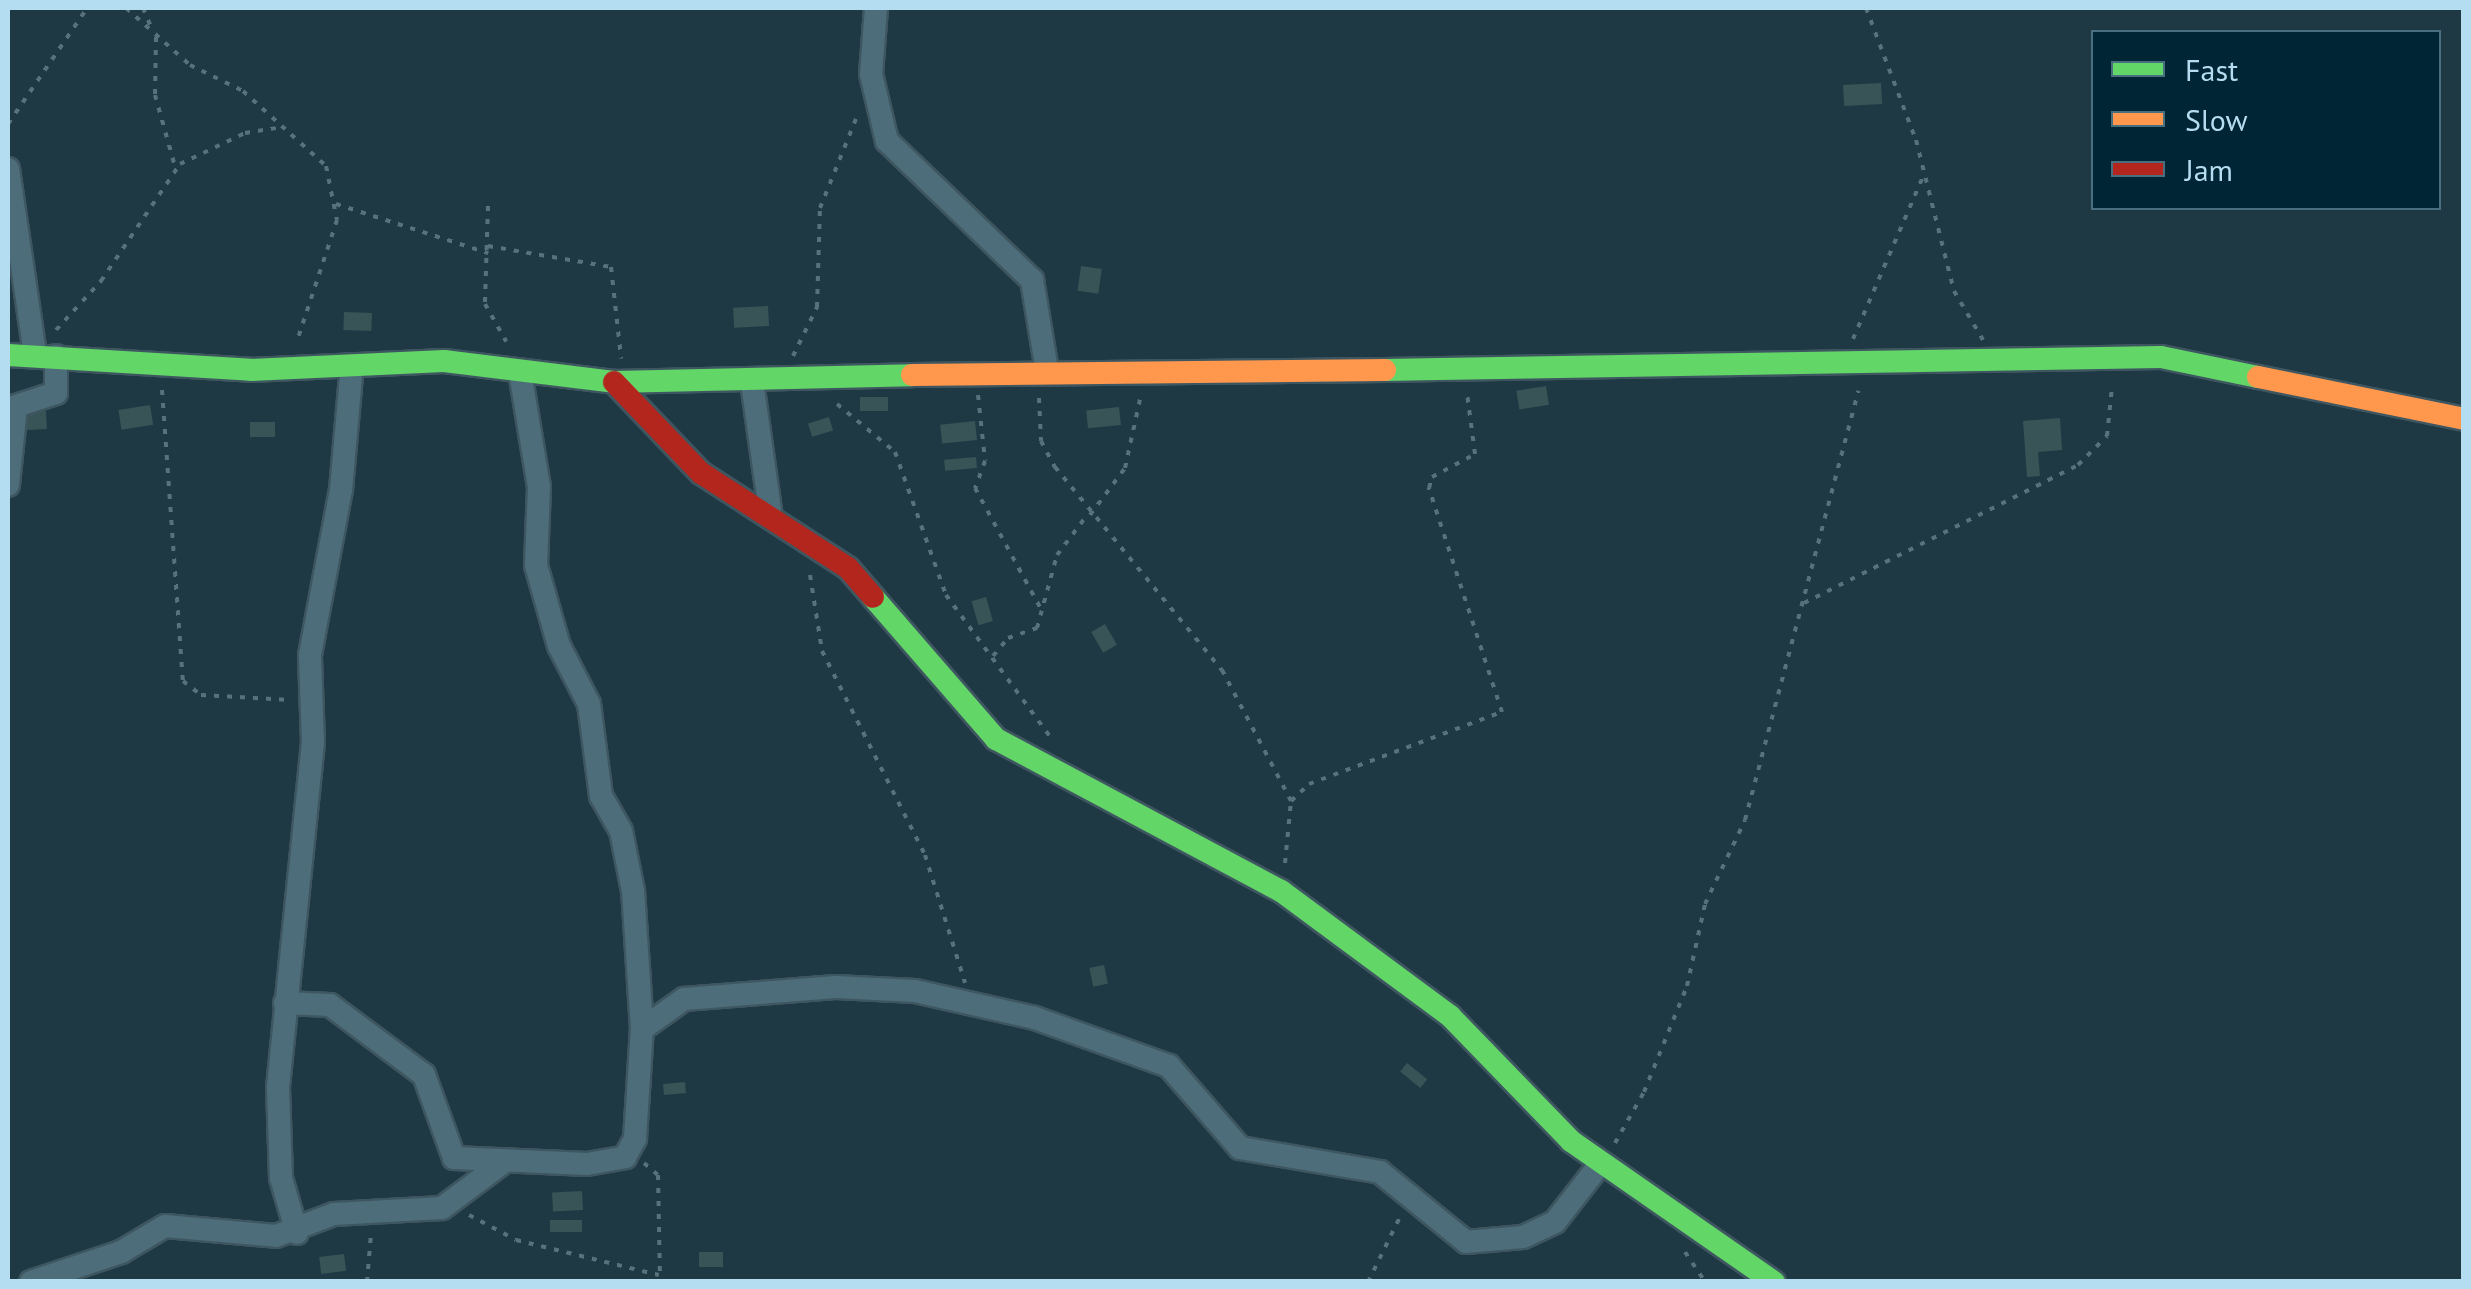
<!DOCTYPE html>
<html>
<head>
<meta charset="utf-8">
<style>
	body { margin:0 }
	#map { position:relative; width:2471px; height:1289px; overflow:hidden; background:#1e3944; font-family:"PT Sans",sans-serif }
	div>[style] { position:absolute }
	.building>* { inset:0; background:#385456; transform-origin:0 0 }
	.path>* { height:4px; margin-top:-2px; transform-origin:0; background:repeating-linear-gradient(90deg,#58727d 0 5px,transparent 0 13px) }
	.roads { filter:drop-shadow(2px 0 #3e5660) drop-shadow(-2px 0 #3e5660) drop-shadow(0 2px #3e5660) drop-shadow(0 -2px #3e5660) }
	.street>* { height:22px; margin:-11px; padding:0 11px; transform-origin:11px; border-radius:11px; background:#4e6d7a }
	.fast>* { height:22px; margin:-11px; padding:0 11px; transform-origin:11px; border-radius:11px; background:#63d668 }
	.slow>* { height:22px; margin:-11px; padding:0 11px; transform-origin:11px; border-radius:11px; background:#ff974d }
	.jam>* { height:22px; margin:-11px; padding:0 11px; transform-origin:11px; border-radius:11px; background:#b3261e }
	span { translate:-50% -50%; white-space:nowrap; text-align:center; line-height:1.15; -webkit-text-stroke:8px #002534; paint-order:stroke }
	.frame { position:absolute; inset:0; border:10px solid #b5ddf1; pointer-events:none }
	.legend { position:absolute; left:2091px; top:30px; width:350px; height:180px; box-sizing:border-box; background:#002534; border:2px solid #486f80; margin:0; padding:12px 18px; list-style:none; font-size:30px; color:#b5ddf1 }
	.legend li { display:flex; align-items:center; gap:20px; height:50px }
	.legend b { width:50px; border:2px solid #486f80 }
</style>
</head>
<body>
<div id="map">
	<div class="building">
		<i style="left:1881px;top:83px;width:21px;height:38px;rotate:87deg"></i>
		<i style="left:1081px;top:266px;width:21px;height:25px;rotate:8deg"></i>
		<i style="left:768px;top:306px;width:20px;height:35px;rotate:87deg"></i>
		<i style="left:344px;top:312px;width:28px;height:18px;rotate:2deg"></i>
		<i style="left:1546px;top:386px;width:19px;height:30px;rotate:81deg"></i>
		<i style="left:888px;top:397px;width:14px;height:28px;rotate:90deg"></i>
		<i style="left:150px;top:405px;width:20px;height:32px;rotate:81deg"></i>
		<i style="left:1119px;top:407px;width:18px;height:33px;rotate:84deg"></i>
		<i style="left:46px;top:411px;width:18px;height:24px;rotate:87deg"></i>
		<i style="left:829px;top:417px;width:14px;height:22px;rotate:73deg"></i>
		<i style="clip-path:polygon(2060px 418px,2062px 450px,2038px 452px,2040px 476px,2027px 477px,2023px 421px)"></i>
		<i style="left:975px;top:421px;width:19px;height:35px;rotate:84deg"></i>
		<i style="left:250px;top:422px;width:25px;height:15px"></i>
		<i style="left:976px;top:457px;width:11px;height:32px;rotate:85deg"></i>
		<i style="left:986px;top:597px;width:25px;height:15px;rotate:74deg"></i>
		<i style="left:1105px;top:624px;width:24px;height:16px;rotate:60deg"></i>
		<i style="left:1104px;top:965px;width:19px;height:15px;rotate:78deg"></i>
		<i style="left:1407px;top:1063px;width:26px;height:11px;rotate:39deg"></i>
		<i style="left:685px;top:1082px;width:11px;height:22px;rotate:85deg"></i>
		<i style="left:582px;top:1191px;width:19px;height:30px;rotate:87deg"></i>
		<i style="left:550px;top:1220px;width:32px;height:12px"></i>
		<i style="left:699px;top:1252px;width:24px;height:15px"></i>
		<i style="left:344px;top:1254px;width:17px;height:25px;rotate:83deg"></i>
	</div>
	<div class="path">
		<i style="left:126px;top:8px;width:86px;rotate:41.7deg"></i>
		<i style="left:190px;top:65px;width:59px;rotate:26.1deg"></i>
		<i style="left:243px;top:91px;width:112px;rotate:42.1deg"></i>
		<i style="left:326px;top:166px;width:55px;rotate:78.5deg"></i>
		<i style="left:337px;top:220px;width:127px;rotate:108.3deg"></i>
		<i style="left:143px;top:8px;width:23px;rotate:67deg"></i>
		<i style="left:1866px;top:8px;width:141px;rotate:69.3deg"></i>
		<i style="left:1916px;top:140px;width:156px;rotate:75.9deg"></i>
		<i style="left:1954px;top:291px;width:57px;rotate:59.4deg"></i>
		<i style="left:156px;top:37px;width:58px;rotate:91deg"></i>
		<i style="left:155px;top:95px;width:78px;rotate:74.4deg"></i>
		<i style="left:8px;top:124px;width:140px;rotate:-55.7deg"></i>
		<i style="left:336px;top:204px;width:160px;rotate:17.9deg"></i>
		<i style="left:488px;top:206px;width:98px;rotate:91.8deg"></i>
		<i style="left:485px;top:304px;width:43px;rotate:60.4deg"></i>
		<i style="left:488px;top:246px;width:125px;rotate:9.7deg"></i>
		<i style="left:611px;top:267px;width:92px;rotate:83.7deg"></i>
		<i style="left:56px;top:330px;width:67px;rotate:-47.4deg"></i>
		<i style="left:101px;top:281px;width:141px;rotate:-56deg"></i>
		<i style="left:180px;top:164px;width:72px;rotate:-25.5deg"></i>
		<i style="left:245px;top:133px;width:39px;rotate:-9deg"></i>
		<i style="left:1853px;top:339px;width:180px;rotate:-66.7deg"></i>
		<i style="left:793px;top:356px;width:55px;rotate:-63.9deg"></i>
		<i style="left:817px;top:307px;width:99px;rotate:-88.3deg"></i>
		<i style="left:820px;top:208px;width:101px;rotate:-68deg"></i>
		<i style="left:162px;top:390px;width:292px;rotate:85.9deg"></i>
		<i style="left:183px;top:681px;width:23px;rotate:38deg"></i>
		<i style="left:201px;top:695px;width:90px;rotate:3.2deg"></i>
		<i style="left:978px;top:395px;width:66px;rotate:83.9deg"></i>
		<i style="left:985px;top:461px;width:29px;rotate:110deg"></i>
		<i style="left:975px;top:488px;width:138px;rotate:61.4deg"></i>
		<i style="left:1039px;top:398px;width:43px;rotate:87.3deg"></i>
		<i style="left:1041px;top:441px;width:30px;rotate:62deg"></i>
		<i style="left:1055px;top:467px;width:263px;rotate:50.6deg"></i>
		<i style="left:1222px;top:670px;width:148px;rotate:62.2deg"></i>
		<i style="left:837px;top:404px;width:75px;rotate:39.6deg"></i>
		<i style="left:895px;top:452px;width:152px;rotate:70.4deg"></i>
		<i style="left:946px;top:595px;width:177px;rotate:53.7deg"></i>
		<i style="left:1090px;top:515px;width:59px;rotate:-53.3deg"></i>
		<i style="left:1125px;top:468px;width:71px;rotate:-77.7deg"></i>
		<i style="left:810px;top:575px;width:77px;rotate:81deg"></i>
		<i style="left:822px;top:651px;width:229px;rotate:63.2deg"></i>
		<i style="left:925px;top:855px;width:134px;rotate:72.6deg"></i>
		<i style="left:1804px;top:603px;width:307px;rotate:-26.7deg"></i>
		<i style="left:2078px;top:465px;width:41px;rotate:-45deg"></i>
		<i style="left:2107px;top:436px;width:49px;rotate:-84.2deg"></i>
		<i style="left:993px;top:656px;width:23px;rotate:-50deg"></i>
		<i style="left:1008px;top:638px;width:31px;rotate:-19deg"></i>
		<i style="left:1037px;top:628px;width:76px;rotate:-74.7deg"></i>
		<i style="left:1057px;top:555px;width:51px;rotate:-52.9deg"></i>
		<i style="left:1285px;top:863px;width:62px;rotate:-84.5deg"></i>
		<i style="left:1291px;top:801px;width:25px;rotate:-43deg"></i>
		<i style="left:1309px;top:784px;width:206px;rotate:-20.5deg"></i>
		<i style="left:1502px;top:712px;width:236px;rotate:-108.1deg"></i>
		<i style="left:1429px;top:488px;width:11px;rotate:-75deg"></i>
		<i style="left:1432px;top:477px;width:49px;rotate:-28.1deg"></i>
		<i style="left:1475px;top:454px;width:62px;rotate:-97.5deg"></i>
		<i style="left:1615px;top:1143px;width:59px;rotate:-60.4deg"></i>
		<i style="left:1644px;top:1092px;width:114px;rotate:-67.9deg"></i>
		<i style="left:1687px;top:986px;width:84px;rotate:-77.6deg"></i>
		<i style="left:1705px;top:904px;width:93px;rotate:-64.5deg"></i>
		<i style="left:1745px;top:820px;width:444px;rotate:-75.2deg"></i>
		<i style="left:644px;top:1163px;width:18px;rotate:41deg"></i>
		<i style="left:658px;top:1175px;width:107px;rotate:88.9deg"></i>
		<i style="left:469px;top:1215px;width:53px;rotate:28deg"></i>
		<i style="left:516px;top:1240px;width:147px;rotate:13.8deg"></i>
		<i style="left:1685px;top:1252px;width:36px;rotate:56deg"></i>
		<i style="left:367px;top:1282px;width:49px;rotate:-85.3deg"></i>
		<i style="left:1368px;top:1282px;width:75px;rotate:-63.8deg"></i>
	</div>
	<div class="roads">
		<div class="street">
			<i style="left:876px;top:8px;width:66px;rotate:94.3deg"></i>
			<i style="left:871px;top:74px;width:69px;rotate:76.6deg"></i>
			<i style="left:887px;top:141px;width:201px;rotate:43.8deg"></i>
			<i style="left:1032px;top:280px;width:92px;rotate:80.6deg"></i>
			<i style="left:8px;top:169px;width:188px;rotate:81.7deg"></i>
			<i style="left:752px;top:382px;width:129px;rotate:82deg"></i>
			<i style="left:8px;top:485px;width:79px;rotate:-84.2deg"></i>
			<i style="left:16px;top:406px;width:42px;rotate:-18deg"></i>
			<i style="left:56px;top:393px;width:37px;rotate:-90deg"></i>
			<i style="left:285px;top:1003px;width:45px;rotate:2.5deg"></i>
			<i style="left:330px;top:1005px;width:117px;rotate:36.7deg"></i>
			<i style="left:424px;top:1075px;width:88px;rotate:70.1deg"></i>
			<i style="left:454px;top:1158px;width:133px;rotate:2.6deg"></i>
			<i style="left:587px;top:1164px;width:39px;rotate:-10deg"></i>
			<i style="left:625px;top:1157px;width:21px;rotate:-61deg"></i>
			<i style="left:635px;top:1139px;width:110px;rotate:-86.4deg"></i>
			<i style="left:642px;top:1029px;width:138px;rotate:-93.7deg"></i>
			<i style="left:633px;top:891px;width:61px;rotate:-101.3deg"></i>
			<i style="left:621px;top:831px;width:40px;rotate:-119.7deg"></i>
			<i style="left:601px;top:796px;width:93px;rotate:-97.4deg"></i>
			<i style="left:589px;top:704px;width:65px;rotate:-117.3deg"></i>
			<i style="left:559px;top:646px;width:84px;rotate:-105.9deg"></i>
			<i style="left:536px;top:565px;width:78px;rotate:-87.8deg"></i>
			<i style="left:539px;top:487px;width:117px;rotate:-99.4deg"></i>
			<i style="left:642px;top:1029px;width:52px;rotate:-35.5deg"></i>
			<i style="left:684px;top:999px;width:152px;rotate:-4.5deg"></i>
			<i style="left:836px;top:987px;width:79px;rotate:2.9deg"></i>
			<i style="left:915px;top:991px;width:123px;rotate:12.7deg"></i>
			<i style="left:1035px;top:1018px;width:142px;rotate:19.7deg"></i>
			<i style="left:1169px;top:1066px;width:108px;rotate:49.1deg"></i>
			<i style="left:1240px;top:1148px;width:142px;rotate:9.7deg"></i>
			<i style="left:1380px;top:1172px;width:111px;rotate:39.1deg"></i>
			<i style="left:1466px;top:1242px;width:57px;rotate:-5deg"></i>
			<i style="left:1523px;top:1237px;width:35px;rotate:-25deg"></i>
			<i style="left:1555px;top:1222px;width:75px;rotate:-52.1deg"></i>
			<i style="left:297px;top:1233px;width:57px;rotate:-106.2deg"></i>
			<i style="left:281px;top:1178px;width:91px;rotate:-91.9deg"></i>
			<i style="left:278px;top:1087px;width:346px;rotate:-84.2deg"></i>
			<i style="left:313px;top:743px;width:88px;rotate:-92deg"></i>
			<i style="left:310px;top:655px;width:168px;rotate:-79.4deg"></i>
			<i style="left:341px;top:490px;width:125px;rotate:-85deg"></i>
			<i style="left:31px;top:1282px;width:95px;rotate:-18.4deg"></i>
			<i style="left:121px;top:1252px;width:51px;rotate:-30.6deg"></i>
			<i style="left:165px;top:1226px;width:111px;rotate:5.1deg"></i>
			<i style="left:276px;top:1236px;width:62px;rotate:-20.8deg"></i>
			<i style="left:334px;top:1214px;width:108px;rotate:-3.2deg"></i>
			<i style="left:442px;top:1208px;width:79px;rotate:-36.7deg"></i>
		</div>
		<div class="fast">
			<i style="left:8px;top:355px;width:243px;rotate:3.5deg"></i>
			<i style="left:251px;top:370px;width:193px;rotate:-2.7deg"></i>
			<i style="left:444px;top:361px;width:171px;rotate:7deg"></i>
			<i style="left:614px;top:382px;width:298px;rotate:-1.3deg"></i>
			<i style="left:1385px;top:370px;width:776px;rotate:-0.96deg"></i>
			<i style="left:2161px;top:357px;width:99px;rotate:11.7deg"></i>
			<i style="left:873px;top:597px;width:188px;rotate:49.1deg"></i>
			<i style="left:996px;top:739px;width:323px;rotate:28.1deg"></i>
			<i style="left:1281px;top:891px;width:210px;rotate:36.5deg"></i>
			<i style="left:1450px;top:1016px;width:174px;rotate:45.9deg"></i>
			<i style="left:1571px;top:1141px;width:247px;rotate:34.8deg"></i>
		</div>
		<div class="slow">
			<i style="left:912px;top:375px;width:473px;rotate:-0.6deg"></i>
			<i style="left:2258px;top:377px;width:210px;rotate:11.5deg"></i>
		</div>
		<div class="jam">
			<i style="left:614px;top:382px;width:126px;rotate:46.3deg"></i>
			<i style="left:701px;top:473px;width:175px;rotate:32.9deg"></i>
			<i style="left:848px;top:568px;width:38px;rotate:49deg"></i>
		</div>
	</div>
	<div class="frame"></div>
	<ul class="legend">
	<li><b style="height:12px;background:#63d668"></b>Fast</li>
	<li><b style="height:12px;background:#ff974d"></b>Slow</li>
	<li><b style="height:12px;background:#b3261e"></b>Jam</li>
	</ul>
</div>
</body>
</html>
